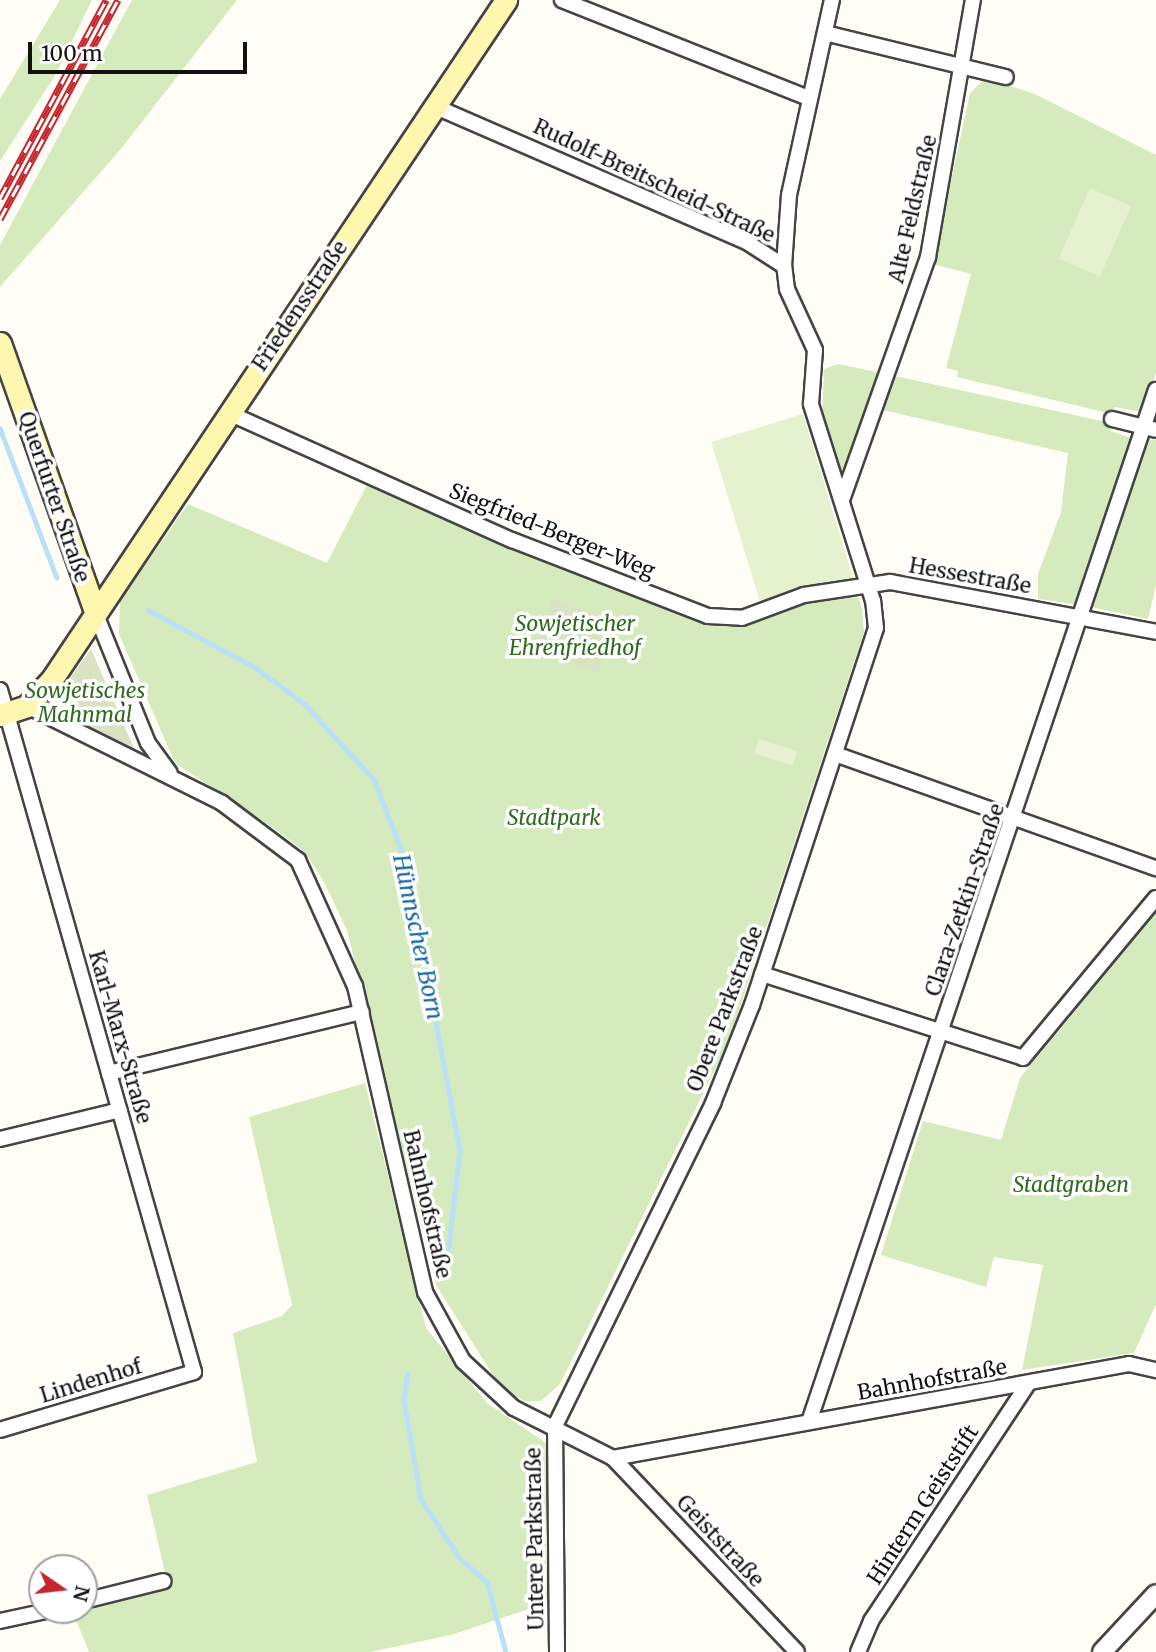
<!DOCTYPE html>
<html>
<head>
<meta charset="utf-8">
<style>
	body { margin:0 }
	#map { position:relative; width:1156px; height:1652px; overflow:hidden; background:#fffdf5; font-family:Merriweather,serif }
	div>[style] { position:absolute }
	.green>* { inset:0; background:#d5ebbd }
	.cemetery>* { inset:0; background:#d9e3c4; transform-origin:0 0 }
	.pitch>* { inset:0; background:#e6f2cf; transform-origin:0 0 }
	.stream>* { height:4.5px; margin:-2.25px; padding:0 2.25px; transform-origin:2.25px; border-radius:2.25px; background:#b9e0f7 }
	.roads { filter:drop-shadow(2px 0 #444) drop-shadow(-2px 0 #444) drop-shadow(0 2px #444) drop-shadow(0 -2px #444) }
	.minor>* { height:14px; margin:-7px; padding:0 7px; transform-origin:7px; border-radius:7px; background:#fff }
	.tertiary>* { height:18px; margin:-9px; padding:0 9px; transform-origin:9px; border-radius:9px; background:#fff }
	.secondary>* { height:21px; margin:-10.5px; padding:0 10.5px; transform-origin:10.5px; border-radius:10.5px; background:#fff6b0 }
	.rail>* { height:7px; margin-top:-3.5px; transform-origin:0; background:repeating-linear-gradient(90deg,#fff 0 13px,#c4262e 0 26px); box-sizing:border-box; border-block:2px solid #c4262e }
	span { translate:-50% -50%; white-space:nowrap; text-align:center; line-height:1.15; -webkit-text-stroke:7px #fff; paint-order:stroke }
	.street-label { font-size:21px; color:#111 }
	.park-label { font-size:21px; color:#2f6b1f; font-style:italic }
	.water-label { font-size:23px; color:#1768a6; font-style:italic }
	.north { position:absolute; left:28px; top:1554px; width:70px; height:70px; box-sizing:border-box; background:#fff; border:2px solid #a0a0a0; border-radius:50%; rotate:104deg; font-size:19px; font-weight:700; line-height:28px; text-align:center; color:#111 }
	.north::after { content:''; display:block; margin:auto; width:24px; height:32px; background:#c4262e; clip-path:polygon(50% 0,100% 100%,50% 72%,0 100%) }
	.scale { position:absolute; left:28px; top:42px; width:219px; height:32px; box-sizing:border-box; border:4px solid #111; border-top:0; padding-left:9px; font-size:21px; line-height:24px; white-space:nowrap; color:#111; -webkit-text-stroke:5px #fff; paint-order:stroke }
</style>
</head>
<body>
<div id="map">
	<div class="green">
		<i style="clip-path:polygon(60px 0,92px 0,56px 74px,0 161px,0 99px)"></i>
		<i style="clip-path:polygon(132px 0,237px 0,120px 150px,0 287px,0 245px)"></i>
		<i style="clip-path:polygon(986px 78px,1035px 94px,1156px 155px,1156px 373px,1142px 412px,1115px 407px,1112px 414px,957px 377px,958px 371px,946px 368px,971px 274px,933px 264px,970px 93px)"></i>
		<i style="clip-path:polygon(838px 364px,881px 373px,848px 469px,836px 469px,822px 419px,824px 369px)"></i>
		<i style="clip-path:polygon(895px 376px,1111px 423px,1111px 431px,1131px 438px,1074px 604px,1038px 599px,1038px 574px,1061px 512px,1068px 453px,883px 410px)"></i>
		<i style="clip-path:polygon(1145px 439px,1156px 440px,1156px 585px,1148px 619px,1091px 607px)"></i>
		<i style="clip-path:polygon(369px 481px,629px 594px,707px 618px,844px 596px,859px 598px,862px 609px,864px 632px,728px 1043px,560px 1384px,541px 1401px,524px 1401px,500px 1386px,436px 1285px,347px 930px,323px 880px,305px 852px,275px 829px,175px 763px,119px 634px,120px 601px,188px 504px,327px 563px)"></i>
		<i style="clip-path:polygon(1156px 913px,1156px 1304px,1134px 1353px,1022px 1370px,1043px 1265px,994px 1257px,986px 1287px,881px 1255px,923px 1121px,1001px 1140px,1020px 1078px)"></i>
		<i style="clip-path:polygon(365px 1083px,426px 1328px,487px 1403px,546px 1443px,547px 1603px,451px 1635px,370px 1652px,89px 1652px,72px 1610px,168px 1586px,147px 1495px,257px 1462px,233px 1333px,282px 1316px,292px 1305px,249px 1117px)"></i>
	</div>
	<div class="cemetery">
		<i style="left:552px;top:599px;width:69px;height:54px;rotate:20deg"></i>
		<i style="clip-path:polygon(91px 649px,137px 755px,57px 719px,54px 700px)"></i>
	</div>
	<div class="pitch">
		<i style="left:1090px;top:188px;width:45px;height:77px;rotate:24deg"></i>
		<i style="left:803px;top:414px;width:182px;height:96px;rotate:73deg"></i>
		<i style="left:759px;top:739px;width:40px;height:15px;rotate:18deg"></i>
	</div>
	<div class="stream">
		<i style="left:0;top:428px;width:160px;rotate:69.2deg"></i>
		<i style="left:148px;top:610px;width:119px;rotate:28.1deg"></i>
		<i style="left:253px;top:666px;width:64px;rotate:36.2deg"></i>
		<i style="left:305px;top:704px;width:104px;rotate:47.7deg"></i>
		<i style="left:375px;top:781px;width:87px;rotate:69.1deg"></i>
		<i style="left:406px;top:862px;width:294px;rotate:79.4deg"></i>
		<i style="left:460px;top:1151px;width:105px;rotate:96.6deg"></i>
		<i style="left:408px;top:1374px;width:26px;rotate:99deg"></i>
		<i style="left:404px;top:1400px;width:100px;rotate:80.3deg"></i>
		<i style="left:421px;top:1499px;width:69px;rotate:56.8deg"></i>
		<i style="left:459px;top:1557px;width:38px;rotate:42deg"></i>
		<i style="left:487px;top:1582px;width:73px;rotate:74.8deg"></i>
	</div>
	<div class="roads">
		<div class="minor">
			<i style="left:562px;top:0;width:265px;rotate:21.7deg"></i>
			<i style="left:825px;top:33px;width:186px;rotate:13.7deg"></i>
			<i style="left:434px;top:106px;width:339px;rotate:23.5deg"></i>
			<i style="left:745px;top:241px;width:46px;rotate:32.7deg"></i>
			<i style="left:231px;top:414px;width:308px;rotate:24.2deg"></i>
			<i style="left:512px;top:540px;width:210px;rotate:21.2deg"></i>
			<i style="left:708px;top:616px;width:34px;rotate:3deg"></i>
			<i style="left:742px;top:618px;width:66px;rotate:-20.4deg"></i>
			<i style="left:804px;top:595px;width:87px;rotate:-8.6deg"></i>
			<i style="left:890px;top:582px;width:271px;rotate:10.6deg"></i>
			<i style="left:1112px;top:419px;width:45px;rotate:14deg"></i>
			<i style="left:842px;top:500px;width:258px;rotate:-70.5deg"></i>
			<i style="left:928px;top:257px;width:261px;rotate:-80.1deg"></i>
			<i style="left:95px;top:612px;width:141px;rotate:68deg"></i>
			<i style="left:148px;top:743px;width:37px;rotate:54deg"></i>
			<i style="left:0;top:690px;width:709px;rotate:74.12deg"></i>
			<i style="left:194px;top:1372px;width:202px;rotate:163.4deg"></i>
			<i style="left:27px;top:706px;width:218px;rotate:26.4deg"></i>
			<i style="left:222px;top:803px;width:95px;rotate:36.9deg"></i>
			<i style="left:298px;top:860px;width:138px;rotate:65.7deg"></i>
			<i style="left:355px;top:986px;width:314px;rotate:77.1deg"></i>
			<i style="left:425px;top:1292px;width:79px;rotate:61.2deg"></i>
			<i style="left:463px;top:1361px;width:69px;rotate:42.7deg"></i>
			<i style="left:514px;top:1408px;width:111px;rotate:26.8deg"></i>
			<i style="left:613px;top:1458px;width:524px;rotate:-10.32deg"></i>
			<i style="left:1129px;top:1364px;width:28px;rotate:13deg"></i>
			<i style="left:835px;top:754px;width:341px;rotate:19.6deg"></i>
			<i style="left:762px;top:974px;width:274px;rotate:17.8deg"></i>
			<i style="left:1023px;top:1058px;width:208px;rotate:-50.3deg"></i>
			<i style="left:109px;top:1073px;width:260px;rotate:-13.6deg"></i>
			<i style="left:0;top:1139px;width:123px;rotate:-13.6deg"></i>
			<i style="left:809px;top:1422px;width:1089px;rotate:-71.42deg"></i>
			<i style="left:613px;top:1458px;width:267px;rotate:46.5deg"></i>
			<i style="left:84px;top:1601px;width:82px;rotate:-14deg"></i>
			<i style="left:0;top:1621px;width:52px;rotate:-12.2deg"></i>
			<i style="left:557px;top:1652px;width:226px;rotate:-90.5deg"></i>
			<i style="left:555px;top:1426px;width:360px;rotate:-63.9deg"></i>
			<i style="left:713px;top:1103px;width:105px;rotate:-68.3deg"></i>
			<i style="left:752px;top:1005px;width:397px;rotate:-71.8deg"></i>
			<i style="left:876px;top:628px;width:27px;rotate:-96deg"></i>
			<i style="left:873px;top:601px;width:207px;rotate:-107.5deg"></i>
			<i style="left:811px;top:404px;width:54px;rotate:-85.8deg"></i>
			<i style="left:815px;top:350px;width:67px;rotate:-114.7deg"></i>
			<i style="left:787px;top:289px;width:23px;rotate:-97deg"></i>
			<i style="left:784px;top:266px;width:71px;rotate:-86deg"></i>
			<i style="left:789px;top:195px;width:200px;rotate:-77.6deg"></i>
			<i style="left:858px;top:1652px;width:34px;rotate:-67deg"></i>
			<i style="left:871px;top:1621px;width:284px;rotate:-56.5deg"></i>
		</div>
		<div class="tertiary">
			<i style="left:1102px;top:1652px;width:79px;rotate:-47deg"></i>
		</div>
		<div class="secondary">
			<i style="left:0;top:343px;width:285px;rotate:70.5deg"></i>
			<i style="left:0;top:715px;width:28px;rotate:-18deg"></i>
			<i style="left:27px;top:706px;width:37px;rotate:-47deg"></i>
			<i style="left:52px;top:679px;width:817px;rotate:-56.23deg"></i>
		</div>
	</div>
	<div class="rail">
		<i style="left:0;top:198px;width:225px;rotate:-61.8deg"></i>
		<i style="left:0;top:219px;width:249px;rotate:-61.7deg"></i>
	</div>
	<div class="street-label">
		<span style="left:654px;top:181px;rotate:25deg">Rudolf-Breitscheid-Straße</span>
		<span style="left:913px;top:209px;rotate:-77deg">Alte Feldstraße</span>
		<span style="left:300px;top:306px;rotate:-56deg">Friedensstraße</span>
		<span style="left:54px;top:497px;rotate:71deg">Querfurter Straße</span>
		<span style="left:552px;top:531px;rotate:22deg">Siegfried-Berger-Weg</span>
		<span style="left:970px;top:576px;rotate:10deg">Hessestraße</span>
		<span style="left:965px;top:900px;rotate:-71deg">Clara-Zetkin-Straße</span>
		<span style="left:725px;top:1009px;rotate:-69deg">Obere Parkstraße</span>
		<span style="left:120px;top:1037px;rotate:74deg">Karl-Marx-Straße</span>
		<span style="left:427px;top:1204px;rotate:77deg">Bahnhofstraße</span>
		<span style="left:932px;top:1380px;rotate:-10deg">Bahnhofstraße</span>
		<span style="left:91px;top:1381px;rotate:-17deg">Lindenhof</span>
		<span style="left:923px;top:1505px;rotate:-57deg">Hinterm Geiststift</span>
		<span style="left:535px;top:1539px;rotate:-91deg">Untere Parkstraße</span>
		<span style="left:720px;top:1541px;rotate:47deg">Geiststraße</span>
	</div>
	<div class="park-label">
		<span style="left:575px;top:636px">Sowjetischer<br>Ehrenfriedhof</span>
		<span style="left:85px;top:703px">Sowjetisches<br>Mahnmal</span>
		<span style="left:554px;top:818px">Stadtpark</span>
		<span style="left:1071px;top:1185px">Stadtgraben</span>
	</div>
	<div class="water-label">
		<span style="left:418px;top:937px;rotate:78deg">Hünnscher Born</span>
	</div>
	<div class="north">N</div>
	<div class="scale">100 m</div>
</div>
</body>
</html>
